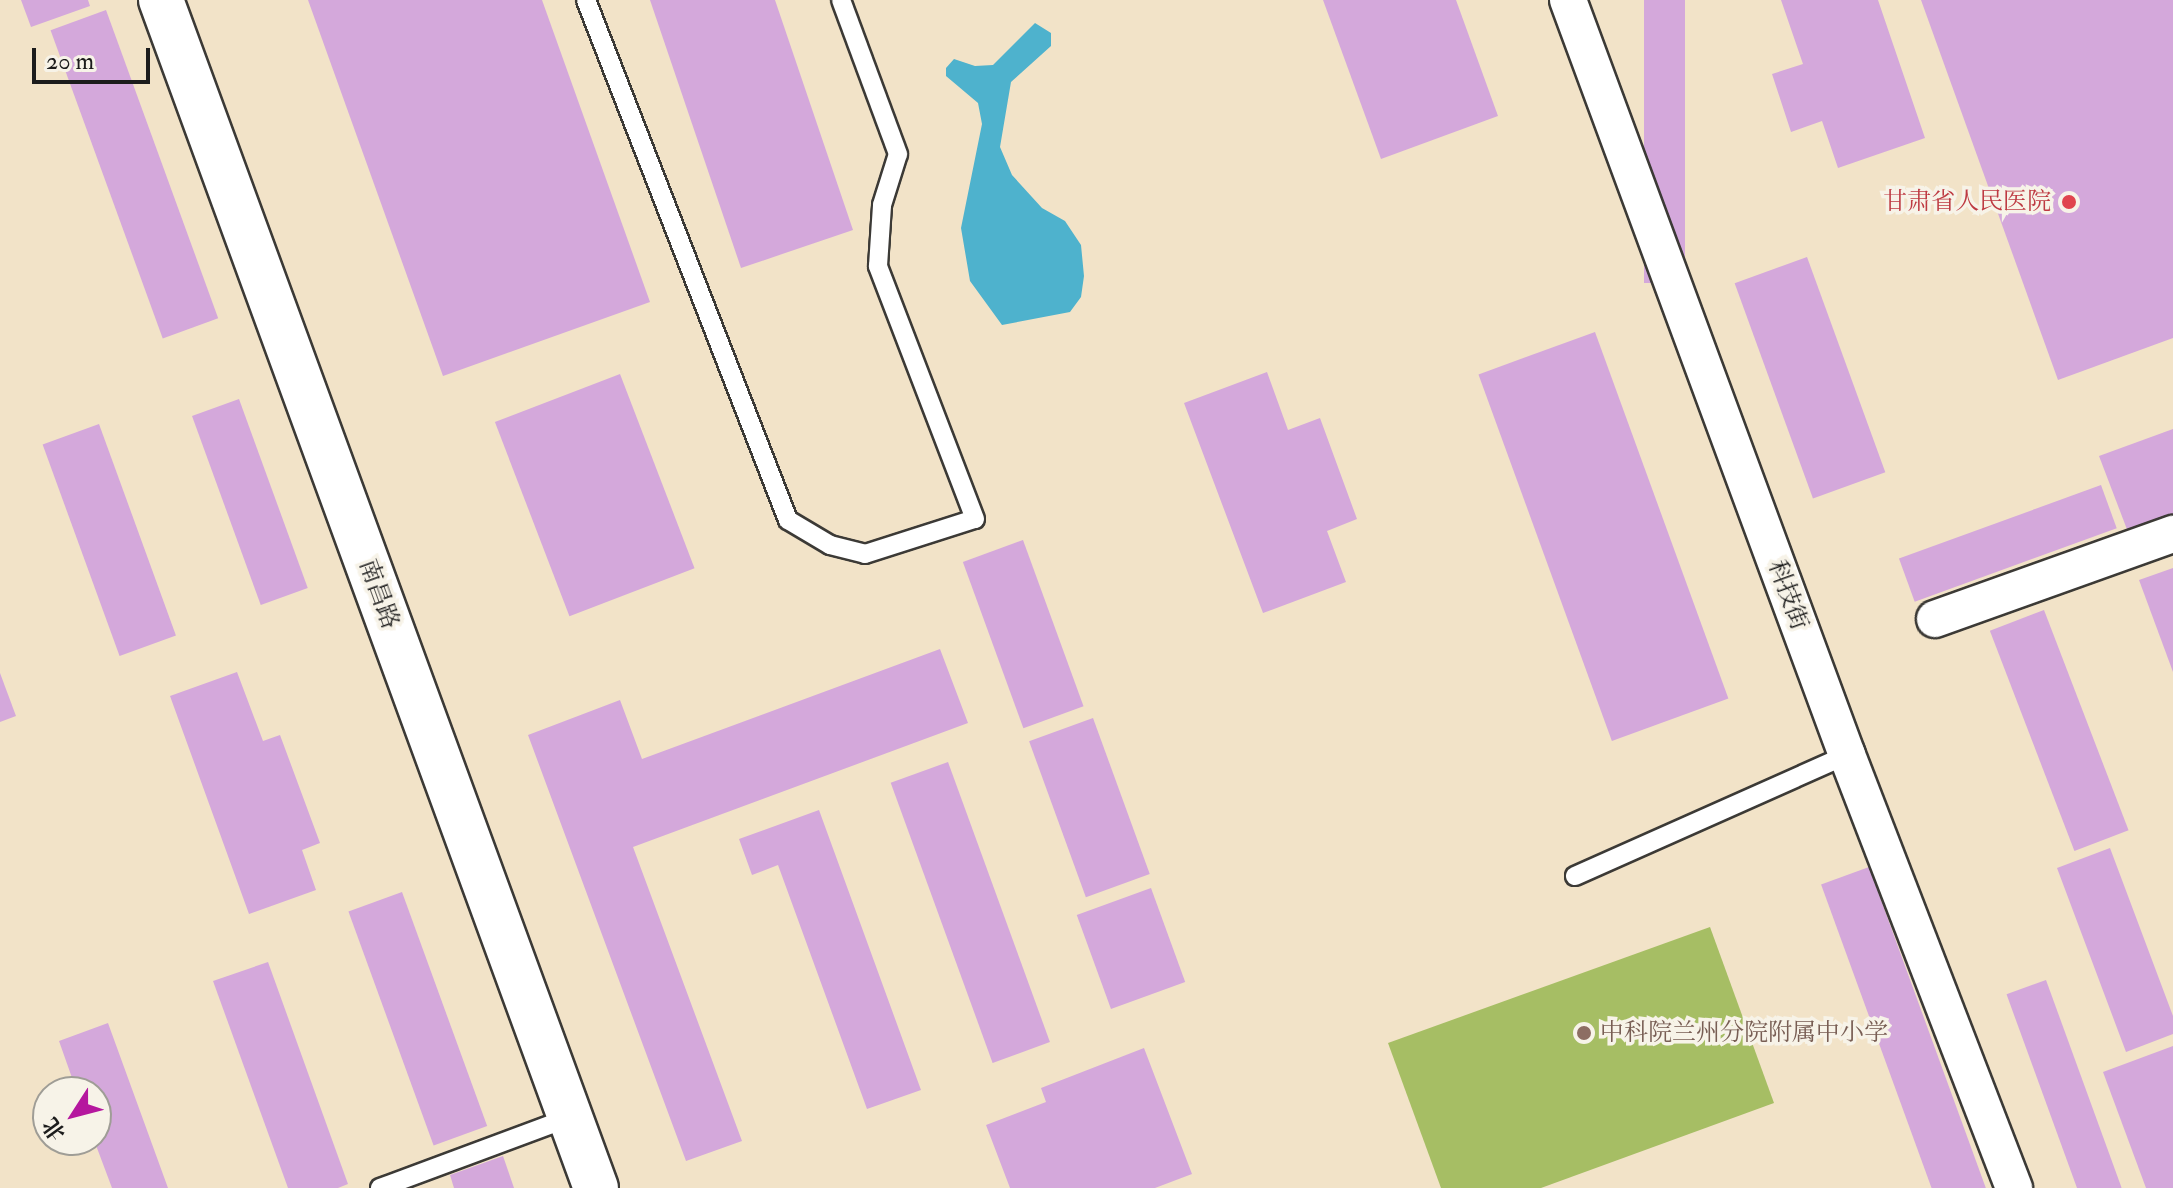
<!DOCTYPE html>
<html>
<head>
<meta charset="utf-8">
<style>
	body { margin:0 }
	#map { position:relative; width:2173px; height:1188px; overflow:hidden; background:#f2e3c8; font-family:"IM FELL Double Pica","Noto Serif SC",serif }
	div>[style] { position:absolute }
	.green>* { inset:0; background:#a6be64 }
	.water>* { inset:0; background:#4eb2cd }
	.building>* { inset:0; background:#d4a8db; transform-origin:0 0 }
	.roads { filter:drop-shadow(2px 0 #3c3a36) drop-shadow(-2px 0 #3c3a36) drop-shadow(0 2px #3c3a36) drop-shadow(0 -2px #3c3a36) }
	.lane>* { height:18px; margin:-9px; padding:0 9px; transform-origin:9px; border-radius:9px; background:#fff }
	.street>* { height:36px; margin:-18px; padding:0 18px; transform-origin:18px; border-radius:18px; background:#fff }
	.secondary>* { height:44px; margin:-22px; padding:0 22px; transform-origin:22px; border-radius:22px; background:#fff }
	.dots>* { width:22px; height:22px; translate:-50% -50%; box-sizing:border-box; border:4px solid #f7f3e8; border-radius:50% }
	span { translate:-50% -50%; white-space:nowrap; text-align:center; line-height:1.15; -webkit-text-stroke:7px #f7f3e8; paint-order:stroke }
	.health-label { font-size:24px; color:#be3a42 }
	.right { translate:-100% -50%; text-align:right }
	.street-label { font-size:24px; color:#1c1c1c }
	.education-label { font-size:24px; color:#785e54 }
	.left { translate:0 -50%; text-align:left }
	.north { position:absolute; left:32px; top:1076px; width:80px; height:80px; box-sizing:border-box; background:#f7f3e8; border:2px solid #9f9d96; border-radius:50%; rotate:234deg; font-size:22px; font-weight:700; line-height:32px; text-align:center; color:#1c1c1c }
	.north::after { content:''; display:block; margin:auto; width:28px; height:36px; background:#b5179e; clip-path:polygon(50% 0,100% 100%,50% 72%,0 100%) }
	.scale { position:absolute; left:32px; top:48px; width:118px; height:36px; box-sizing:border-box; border:4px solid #1c1c1c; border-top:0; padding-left:10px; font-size:24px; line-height:28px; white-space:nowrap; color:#1c1c1c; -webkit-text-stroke:6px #f7f3e8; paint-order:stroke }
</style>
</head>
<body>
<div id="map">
	<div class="green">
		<i style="clip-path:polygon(1710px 927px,1774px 1103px,1541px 1188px,1441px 1188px,1388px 1043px)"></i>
	</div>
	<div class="water">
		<i style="clip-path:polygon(1035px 23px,1051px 33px,1051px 46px,1011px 82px,1000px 147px,1012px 175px,1042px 208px,1065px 221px,1081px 245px,1084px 276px,1081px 297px,1070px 312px,1002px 325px,970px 281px,961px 228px,982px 124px,978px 103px,946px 76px,946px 68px,954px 59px,975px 66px,993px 65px)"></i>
	</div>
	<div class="building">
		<i style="clip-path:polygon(21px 0,88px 0,90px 6px,31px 27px)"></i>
		<i style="clip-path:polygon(308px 0,542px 0,650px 302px,443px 376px)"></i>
		<i style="clip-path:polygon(650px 0,775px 0,853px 230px,741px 268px)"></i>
		<i style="clip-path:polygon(1323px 0,1456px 0,1498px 116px,1381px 159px)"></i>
		<i style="left:1644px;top:0;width:41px;height:283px"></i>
		<i style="clip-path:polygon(1781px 0,1878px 0,1925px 138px,1838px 168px,1822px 121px,1791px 132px,1772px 74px,1803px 64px)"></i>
		<i style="clip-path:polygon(1921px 0,2173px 0,2173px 338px,2058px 380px)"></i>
		<i style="left:106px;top:10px;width:328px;height:59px;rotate:70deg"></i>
		<i style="left:1807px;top:257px;width:229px;height:77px;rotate:70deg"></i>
		<i style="left:1595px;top:332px;width:390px;height:124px;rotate:70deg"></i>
		<i style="clip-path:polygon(1267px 372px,1288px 430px,1320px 418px,1357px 519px,1327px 531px,1346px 582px,1263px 613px,1184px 403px)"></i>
		<i style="left:620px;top:374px;width:208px;height:134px;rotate:69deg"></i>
		<i style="left:239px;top:399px;width:201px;height:50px;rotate:70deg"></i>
		<i style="left:99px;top:424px;width:225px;height:60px;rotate:70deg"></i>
		<i style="clip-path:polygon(2173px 429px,2173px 515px,2128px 532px,2099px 456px)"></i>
		<i style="left:2101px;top:485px;width:46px;height:215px;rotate:70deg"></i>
		<i style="left:1023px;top:540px;width:177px;height:64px;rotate:70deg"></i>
		<i style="clip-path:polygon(2173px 568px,2173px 672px,2139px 580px)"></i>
		<i style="left:2044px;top:610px;width:236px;height:58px;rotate:69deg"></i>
		<i style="clip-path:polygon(940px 649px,968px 723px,633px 847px,742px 1141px,686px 1161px,528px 735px,620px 700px,642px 759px)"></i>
		<i style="clip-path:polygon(237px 672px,263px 741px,280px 735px,320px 843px,302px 850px,316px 890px,249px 914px,170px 696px)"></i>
		<i style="clip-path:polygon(0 673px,16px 716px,0 722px)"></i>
		<i style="left:1093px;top:718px;width:166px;height:68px;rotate:70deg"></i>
		<i style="left:948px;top:762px;width:298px;height:61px;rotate:70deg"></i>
		<i style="clip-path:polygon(819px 810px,921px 1090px,867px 1109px,778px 865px,752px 875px,739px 839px)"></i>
		<i style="clip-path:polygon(2110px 848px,2173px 1016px,2173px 1034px,2126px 1052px,2057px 868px)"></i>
		<i style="left:1869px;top:867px;width:342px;height:51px;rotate:70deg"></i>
		<i style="left:1151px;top:888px;width:100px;height:79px;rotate:70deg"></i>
		<i style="left:402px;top:892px;width:249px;height:57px;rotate:70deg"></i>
		<i style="clip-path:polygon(268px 962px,348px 1184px,338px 1188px,288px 1188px,213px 981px)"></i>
		<i style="left:2046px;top:980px;width:221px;height:42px;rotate:70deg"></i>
		<i style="clip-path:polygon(108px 1023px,168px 1188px,112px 1188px,94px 1140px,96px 1092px,77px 1092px,59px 1041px)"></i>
		<i style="clip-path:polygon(2173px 1046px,2173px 1188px,2146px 1188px,2103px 1072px)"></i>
		<i style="clip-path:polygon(1144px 1048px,1192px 1174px,1155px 1188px,1010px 1188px,986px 1125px,1046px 1102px,1041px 1088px)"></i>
		<i style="clip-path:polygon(503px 1156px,514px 1188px,454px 1188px,450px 1175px)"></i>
	</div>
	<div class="roads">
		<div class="lane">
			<i style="left:586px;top:0;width:558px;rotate:68.77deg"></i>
			<i style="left:788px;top:520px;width:49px;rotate:30.8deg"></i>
			<i style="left:830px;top:545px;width:36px;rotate:14deg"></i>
			<i style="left:865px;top:554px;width:115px;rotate:-17.7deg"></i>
			<i style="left:975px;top:519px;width:271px;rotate:-111deg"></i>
			<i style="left:878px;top:266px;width:61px;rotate:-86.2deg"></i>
			<i style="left:882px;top:205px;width:53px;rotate:-72.6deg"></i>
			<i style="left:898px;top:154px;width:164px;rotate:-110.3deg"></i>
			<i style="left:1575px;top:876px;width:298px;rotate:-24deg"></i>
			<i style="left:380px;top:1188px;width:204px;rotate:-20.4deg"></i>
		</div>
		<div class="street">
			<i style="left:1568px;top:0;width:805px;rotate:69.72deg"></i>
			<i style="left:1847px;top:755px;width:464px;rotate:68.9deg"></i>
			<i style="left:1935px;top:619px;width:253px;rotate:-19.7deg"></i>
		</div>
		<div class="secondary">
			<i style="left:161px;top:0;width:1265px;rotate:69.89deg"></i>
		</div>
	</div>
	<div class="dots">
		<i style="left:2069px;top:202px;background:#e0444e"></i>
		<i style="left:1584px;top:1033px;background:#8d6e63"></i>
	</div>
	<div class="health-label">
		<span class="right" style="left:2051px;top:202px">甘肃省人民医院</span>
	</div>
	<div class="street-label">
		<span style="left:379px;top:594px;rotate:70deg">南昌路</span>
		<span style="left:1788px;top:595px;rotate:70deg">科技街</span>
	</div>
	<div class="education-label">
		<span class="left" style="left:1600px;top:1033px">中科院兰州分院附属中小学</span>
	</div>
	<div class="north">北</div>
	<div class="scale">20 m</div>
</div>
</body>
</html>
